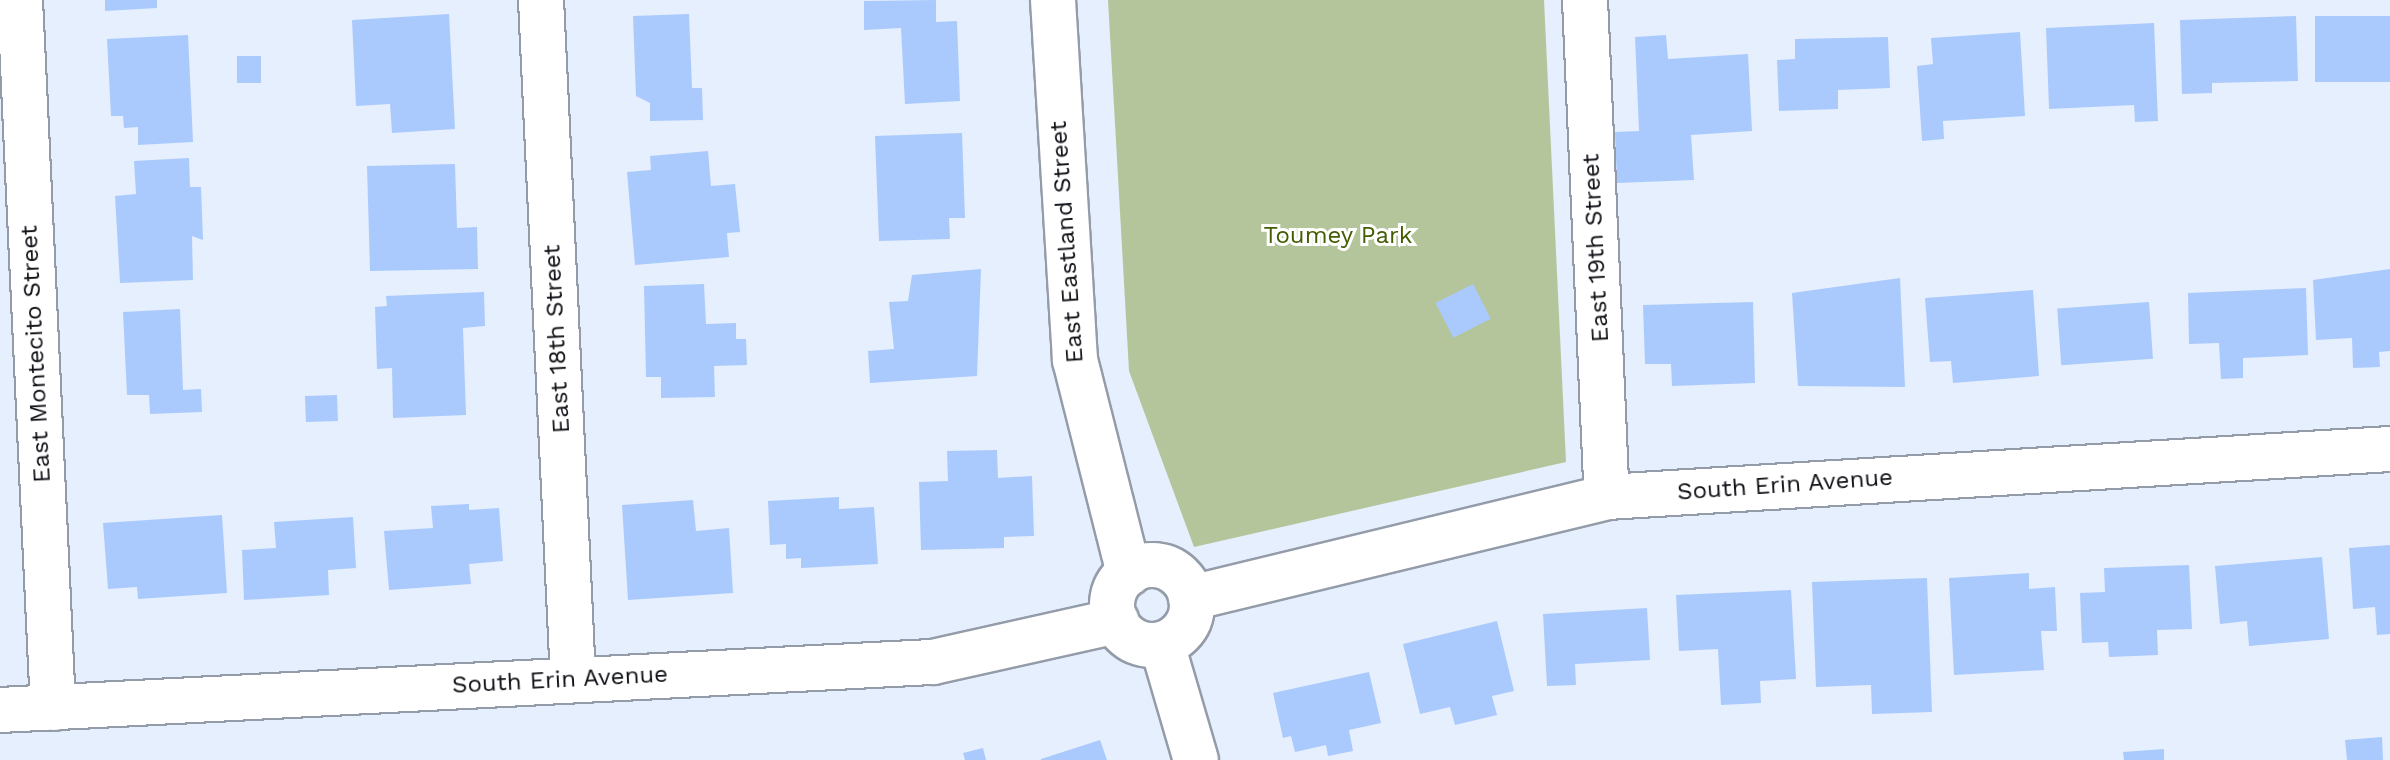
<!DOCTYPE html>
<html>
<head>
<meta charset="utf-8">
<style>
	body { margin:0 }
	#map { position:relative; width:2390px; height:760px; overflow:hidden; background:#e6effd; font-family:"Work Sans",sans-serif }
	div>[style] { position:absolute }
	.green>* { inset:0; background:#b4c59c }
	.building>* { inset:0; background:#aacafd; transform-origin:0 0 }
	.roads { filter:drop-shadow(2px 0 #949ca9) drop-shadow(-2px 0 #949ca9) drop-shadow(0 2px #949ca9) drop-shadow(0 -2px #949ca9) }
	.minor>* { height:44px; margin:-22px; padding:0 22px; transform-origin:22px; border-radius:22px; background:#fff }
	.minor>.ring { margin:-22px; padding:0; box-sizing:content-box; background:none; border:44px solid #fff; border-radius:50% }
	span { translate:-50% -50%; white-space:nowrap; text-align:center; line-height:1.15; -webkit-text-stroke:6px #fff; paint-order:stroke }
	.park-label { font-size:24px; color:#445d03 }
	.street-label { font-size:24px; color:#0f1116 }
</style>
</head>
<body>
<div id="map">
	<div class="green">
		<i style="clip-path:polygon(1108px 0,1544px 0,1566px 462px,1194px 547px,1129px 371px)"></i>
	</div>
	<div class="building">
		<i style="clip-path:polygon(105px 0,157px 0,157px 8px,105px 11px)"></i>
		<i style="clip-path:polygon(936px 0,936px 22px,957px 21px,960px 101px,905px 104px,901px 28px,864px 30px,864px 1px)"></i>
		<i style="clip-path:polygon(449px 14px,455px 129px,392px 133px,390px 104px,356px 106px,352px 20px)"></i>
		<i style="clip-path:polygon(689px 14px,692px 88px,702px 88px,703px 120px,650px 121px,650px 103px,636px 96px,633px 16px)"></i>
		<i style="clip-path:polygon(2296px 16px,2298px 81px,2212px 83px,2212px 93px,2182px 94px,2180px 20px)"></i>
		<i style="left:2390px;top:16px;width:66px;height:75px;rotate:90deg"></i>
		<i style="clip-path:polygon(2154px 23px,2158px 121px,2135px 122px,2134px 105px,2049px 109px,2046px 28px)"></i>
		<i style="clip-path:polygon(2020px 32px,2025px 116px,1943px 121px,1944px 139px,1922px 141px,1917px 66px,1933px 64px,1931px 38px)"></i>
		<i style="clip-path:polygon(188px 35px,193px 142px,138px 145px,138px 127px,124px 128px,123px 116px,111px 116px,107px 39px)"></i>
		<i style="clip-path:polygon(1666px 35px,1668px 59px,1748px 54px,1752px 131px,1691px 135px,1694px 180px,1617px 183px,1615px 132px,1639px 131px,1635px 37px)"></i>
		<i style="clip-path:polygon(1888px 37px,1890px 88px,1838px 90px,1838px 109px,1779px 111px,1777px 60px,1795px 59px,1795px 39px)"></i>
		<i style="left:261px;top:56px;width:27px;height:24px;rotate:90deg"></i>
		<i style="clip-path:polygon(962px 133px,965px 218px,949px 218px,950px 239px,879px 241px,875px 136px)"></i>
		<i style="clip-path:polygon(708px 151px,711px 186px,735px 184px,740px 232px,727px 233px,729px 257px,635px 265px,627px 172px,651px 170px,650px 156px)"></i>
		<i style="clip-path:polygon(189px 158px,190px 187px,201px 187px,203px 240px,192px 236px,193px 280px,120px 283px,115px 196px,136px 194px,134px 161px)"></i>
		<i style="clip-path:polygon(455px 164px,457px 228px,477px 227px,478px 269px,370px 271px,367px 166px)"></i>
		<i style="clip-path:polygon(981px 269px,977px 376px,870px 383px,868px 351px,894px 349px,889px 302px,908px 301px,912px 275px)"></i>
		<i style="clip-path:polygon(2390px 269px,2390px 351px,2379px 352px,2380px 367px,2353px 368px,2352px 338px,2316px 340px,2313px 280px)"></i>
		<i style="clip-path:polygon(1900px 278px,1905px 387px,1798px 386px,1792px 293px)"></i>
		<i style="clip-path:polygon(704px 284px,706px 324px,736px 323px,736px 339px,746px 339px,747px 365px,714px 366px,715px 397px,661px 398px,661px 377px,646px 377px,644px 286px)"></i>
		<i style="left:1473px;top:284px;width:39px;height:42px;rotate:63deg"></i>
		<i style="clip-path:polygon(2306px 288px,2308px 355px,2243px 358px,2243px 378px,2221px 379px,2219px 343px,2189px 344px,2188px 293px)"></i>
		<i style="clip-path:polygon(2033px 290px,2039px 376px,1953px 383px,1951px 361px,1930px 362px,1925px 298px)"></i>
		<i style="clip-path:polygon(484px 292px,485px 326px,463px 328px,466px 415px,393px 418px,392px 368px,377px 369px,375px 307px,387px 306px,386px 296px)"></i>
		<i style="clip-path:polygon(1753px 302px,1755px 383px,1672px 386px,1671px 364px,1645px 364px,1643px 305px)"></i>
		<i style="left:2149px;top:302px;width:57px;height:92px;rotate:86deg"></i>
		<i style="clip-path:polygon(180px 309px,183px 390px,201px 389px,202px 412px,150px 414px,149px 395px,127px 395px,123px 312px)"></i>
		<i style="left:337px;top:395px;width:26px;height:32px;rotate:88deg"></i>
		<i style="clip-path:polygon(997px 450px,998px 478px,1032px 476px,1034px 536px,1004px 537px,1004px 548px,921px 550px,919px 482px,948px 481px,947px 451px)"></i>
		<i style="clip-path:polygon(839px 497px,839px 509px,874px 507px,878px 564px,801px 568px,801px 558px,786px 559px,786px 544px,770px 545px,768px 501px)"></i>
		<i style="clip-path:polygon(693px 500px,696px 531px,729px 528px,733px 593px,628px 600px,622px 505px)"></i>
		<i style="clip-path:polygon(469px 504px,469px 510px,499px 508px,503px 561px,469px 564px,471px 584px,389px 590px,384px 531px,433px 528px,431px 506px)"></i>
		<i style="clip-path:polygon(222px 515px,227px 593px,138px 599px,137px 587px,108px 589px,103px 523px)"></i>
		<i style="clip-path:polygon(353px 517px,356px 568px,328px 570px,329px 595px,244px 600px,242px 550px,276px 548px,274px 522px)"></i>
		<i style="clip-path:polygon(2390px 545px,2390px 634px,2377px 635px,2375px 607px,2353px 609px,2349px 548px)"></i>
		<i style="clip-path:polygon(2322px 557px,2329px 639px,2249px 646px,2247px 621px,2220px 624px,2215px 566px)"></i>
		<i style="clip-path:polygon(2189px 565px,2192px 629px,2157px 630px,2158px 655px,2109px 657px,2108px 642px,2082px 643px,2080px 593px,2105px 592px,2104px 568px)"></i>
		<i style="clip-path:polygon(2029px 573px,2029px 589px,2055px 587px,2057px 631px,2041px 631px,2044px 670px,1954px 675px,1949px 578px)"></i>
		<i style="clip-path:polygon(1927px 578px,1932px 712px,1872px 714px,1871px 685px,1816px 687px,1812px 582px)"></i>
		<i style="clip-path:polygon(1791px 590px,1796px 679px,1760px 681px,1761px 703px,1721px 705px,1718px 649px,1679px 651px,1676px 595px)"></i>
		<i style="clip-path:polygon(1647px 608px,1650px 660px,1575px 664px,1576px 685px,1547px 686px,1543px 614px)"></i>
		<i style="clip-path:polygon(1497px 621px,1514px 691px,1492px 696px,1497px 715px,1455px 725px,1450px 707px,1420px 714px,1403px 644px)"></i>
		<i style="clip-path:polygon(1369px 672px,1381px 723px,1349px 730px,1353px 751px,1328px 756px,1326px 745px,1295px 752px,1291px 736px,1283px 738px,1273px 693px)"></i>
		<i style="clip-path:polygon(2382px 737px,2383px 760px,2347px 760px,2345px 740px)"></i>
		<i style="clip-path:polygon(1100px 740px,1107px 760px,1041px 760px,1041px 759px)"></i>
		<i style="clip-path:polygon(983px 748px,986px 760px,965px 760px,963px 753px)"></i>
		<i style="clip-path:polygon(2164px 749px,2164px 760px,2124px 760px,2123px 752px)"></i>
	</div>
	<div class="roads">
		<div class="minor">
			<i style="left:20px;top:0;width:709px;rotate:87.33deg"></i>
			<i style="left:541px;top:0;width:679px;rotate:87.3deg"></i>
			<i style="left:1053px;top:0;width:361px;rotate:86.5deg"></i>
			<i style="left:1075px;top:360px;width:220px;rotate:75.8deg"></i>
			<i style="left:1585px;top:0;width:497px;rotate:87.5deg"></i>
			<i class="ring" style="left:1112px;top:565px;width:36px;height:36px"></i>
			<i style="left:1191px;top:598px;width:428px;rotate:-13.6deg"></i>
			<i style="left:1607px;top:497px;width:784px;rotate:-3.51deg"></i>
			<i style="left:1162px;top:644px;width:121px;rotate:73.7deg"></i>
			<i style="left:0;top:710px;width:934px;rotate:-2.95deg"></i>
			<i style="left:933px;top:662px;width:188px;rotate:-12.6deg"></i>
		</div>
	</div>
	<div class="park-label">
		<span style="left:1338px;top:236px">Toumey Park</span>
	</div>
	<div class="street-label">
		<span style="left:1067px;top:242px;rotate:-94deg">East Eastland Street</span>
		<span style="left:1596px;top:248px;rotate:-93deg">East 19th Street</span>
		<span style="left:557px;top:339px;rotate:-93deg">East 18th Street</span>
		<span style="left:36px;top:354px;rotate:-93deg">East Montecito Street</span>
		<span style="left:1785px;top:485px;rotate:-4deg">South Erin Avenue</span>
		<span style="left:560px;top:680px;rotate:-3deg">South Erin Avenue</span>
	</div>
</div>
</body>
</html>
